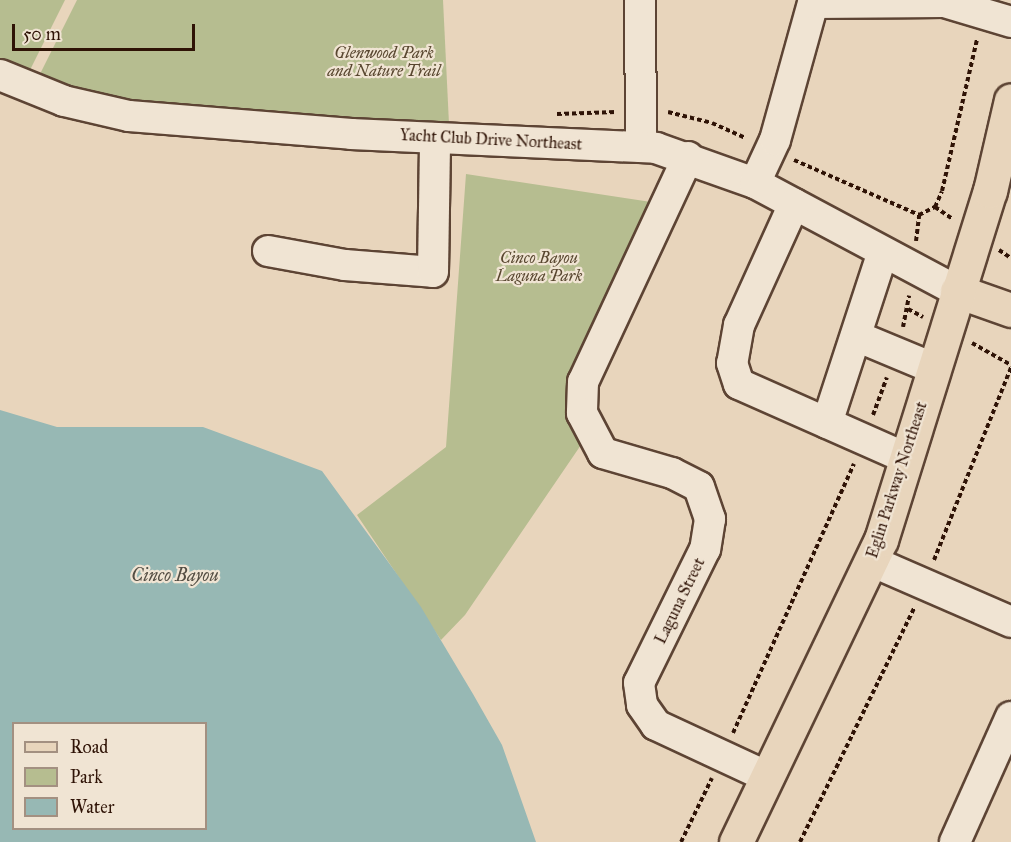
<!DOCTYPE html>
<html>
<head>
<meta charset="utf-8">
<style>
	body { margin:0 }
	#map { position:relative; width:1011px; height:842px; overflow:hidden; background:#e8d5bc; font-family:"IM FELL Great Primer",serif }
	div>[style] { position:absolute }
	.green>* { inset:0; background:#b6bd90 }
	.water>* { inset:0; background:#97b8b4 }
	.path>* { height:4px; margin-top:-2px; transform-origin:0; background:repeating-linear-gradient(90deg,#2f1306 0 4.5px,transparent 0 7.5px) }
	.roads { filter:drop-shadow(2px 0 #5d4434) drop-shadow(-2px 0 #5d4434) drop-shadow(0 2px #5d4434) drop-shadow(0 -2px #5d4434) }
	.minor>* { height:30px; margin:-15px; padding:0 15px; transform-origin:15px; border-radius:15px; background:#f0e4d3 }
	.major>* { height:33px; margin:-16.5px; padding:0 16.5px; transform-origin:16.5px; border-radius:16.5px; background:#e8d5bc }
	.highway>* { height:33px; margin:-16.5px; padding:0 16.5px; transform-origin:16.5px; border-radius:16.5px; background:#e8d5bc }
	span { translate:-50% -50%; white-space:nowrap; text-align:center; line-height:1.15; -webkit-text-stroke:4.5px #f0e4d3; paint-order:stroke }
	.park-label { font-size:16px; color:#58462f; font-style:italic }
	.street-label { font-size:16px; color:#2f1306 }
	.water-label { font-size:18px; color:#534d43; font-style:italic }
	.legend { position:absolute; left:12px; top:722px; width:195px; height:108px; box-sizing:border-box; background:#f0e4d3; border:2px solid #a39081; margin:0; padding:8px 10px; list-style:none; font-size:18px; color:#2f1306 }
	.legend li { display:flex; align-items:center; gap:12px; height:30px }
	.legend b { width:30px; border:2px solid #a39081 }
	.scale { position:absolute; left:12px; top:24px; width:183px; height:27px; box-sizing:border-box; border:3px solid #2f1306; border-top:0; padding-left:8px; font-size:18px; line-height:21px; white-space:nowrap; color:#2f1306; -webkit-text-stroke:4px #f0e4d3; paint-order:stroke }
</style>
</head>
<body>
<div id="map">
	<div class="green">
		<i style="clip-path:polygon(0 0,65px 0,29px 72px,0 60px)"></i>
		<i style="clip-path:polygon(77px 0,443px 0,449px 124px,101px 101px,36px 82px)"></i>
		<i style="clip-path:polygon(466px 174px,651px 202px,595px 338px,583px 442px,465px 615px,441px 640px,357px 515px,446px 447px)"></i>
	</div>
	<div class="water">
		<i style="clip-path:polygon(evenodd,0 410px,57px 427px,203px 427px,322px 471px,421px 607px,473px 694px,502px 745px,536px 842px,0 842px,0 410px,14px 724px,206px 724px,206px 828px,14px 828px,14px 724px)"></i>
	</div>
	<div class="path">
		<i style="left:668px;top:112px;width:45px;rotate:14deg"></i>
		<i style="left:712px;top:123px;width:37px;rotate:24deg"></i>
		<i style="left:557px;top:114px;width:59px;rotate:-1.9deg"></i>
		<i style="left:794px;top:160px;width:137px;rotate:23.7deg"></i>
		<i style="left:935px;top:207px;width:22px;rotate:34deg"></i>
		<i style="left:916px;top:241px;width:26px;rotate:-83deg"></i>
		<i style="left:919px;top:215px;width:18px;rotate:-27deg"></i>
		<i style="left:935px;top:207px;width:17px;rotate:-66deg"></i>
		<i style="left:942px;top:191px;width:156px;rotate:-77deg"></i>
		<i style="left:999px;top:250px;width:14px;rotate:34deg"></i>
		<i style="left:908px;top:309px;width:17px;rotate:28deg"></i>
		<i style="left:903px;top:327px;width:32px;rotate:-79deg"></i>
		<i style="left:972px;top:343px;width:45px;rotate:29.4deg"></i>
		<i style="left:873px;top:415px;width:40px;rotate:-69.8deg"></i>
		<i style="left:934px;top:560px;width:208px;rotate:-68.2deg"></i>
		<i style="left:733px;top:733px;width:295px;rotate:-65.8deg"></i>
		<i style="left:681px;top:842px;width:71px;rotate:-64.2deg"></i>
		<i style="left:800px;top:842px;width:260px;rotate:-64deg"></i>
	</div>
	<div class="roads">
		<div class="minor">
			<i style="left:640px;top:0;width:147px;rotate:89.6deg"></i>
			<i style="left:0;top:75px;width:69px;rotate:22.1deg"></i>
			<i style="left:64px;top:101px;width:67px;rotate:13deg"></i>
			<i style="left:129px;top:116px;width:223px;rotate:4.6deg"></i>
			<i style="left:351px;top:134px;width:305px;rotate:2.6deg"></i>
			<i style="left:656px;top:148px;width:105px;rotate:19.5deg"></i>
			<i style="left:755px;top:183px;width:229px;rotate:28.1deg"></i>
			<i style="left:688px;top:157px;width:248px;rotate:115deg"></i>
			<i style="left:583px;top:382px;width:31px;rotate:92deg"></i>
			<i style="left:582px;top:413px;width:45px;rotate:62.3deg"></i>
			<i style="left:603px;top:453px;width:72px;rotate:16.2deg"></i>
			<i style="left:672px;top:473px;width:30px;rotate:27deg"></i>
			<i style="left:699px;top:487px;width:34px;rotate:71deg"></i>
			<i style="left:710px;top:519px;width:30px;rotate:99deg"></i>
			<i style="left:705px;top:549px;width:149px;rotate:116.2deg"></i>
			<i style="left:639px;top:683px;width:22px;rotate:82deg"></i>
			<i style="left:642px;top:705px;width:24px;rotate:55deg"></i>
			<i style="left:656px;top:725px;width:123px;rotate:24.9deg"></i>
			<i style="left:755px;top:183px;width:47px;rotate:-65.1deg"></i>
			<i style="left:775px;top:140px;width:142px;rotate:-74.5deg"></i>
			<i style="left:813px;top:3px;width:131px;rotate:-0.4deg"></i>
			<i style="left:944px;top:2px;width:70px;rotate:16.6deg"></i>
			<i style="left:794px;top:204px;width:133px;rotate:114.4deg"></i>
			<i style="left:739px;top:325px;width:39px;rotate:100deg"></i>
			<i style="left:732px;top:363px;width:22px;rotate:72deg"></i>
			<i style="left:739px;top:384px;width:183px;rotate:23.9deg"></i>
			<i style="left:268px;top:251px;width:78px;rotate:10.3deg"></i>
			<i style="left:345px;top:265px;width:88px;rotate:4.5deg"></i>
			<i style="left:433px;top:272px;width:134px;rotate:-89.1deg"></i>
			<i style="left:856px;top:336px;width:83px;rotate:22.6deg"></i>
			<i style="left:827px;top:423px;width:180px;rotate:-71.9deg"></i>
			<i style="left:871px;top:561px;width:153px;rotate:23.5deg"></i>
			<i style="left:955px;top:842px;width:137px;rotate:-65.9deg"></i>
		</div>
		<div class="major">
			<i style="left:957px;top:291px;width:57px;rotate:19.4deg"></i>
		</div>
		<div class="highway">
			<i style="left:736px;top:842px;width:335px;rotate:-64.4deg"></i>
			<i style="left:881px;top:540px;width:366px;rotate:-72.7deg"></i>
			<i style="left:990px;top:191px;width:93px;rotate:-77deg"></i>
		</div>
	</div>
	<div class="park-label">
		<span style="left:384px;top:62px">Glenwood Park<br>and Nature Trail</span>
		<span style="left:539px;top:267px">Cinco Bayou<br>Laguna Park</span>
	</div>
	<div class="street-label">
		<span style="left:491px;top:140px;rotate:3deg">Yacht Club Drive Northeast</span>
		<span style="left:897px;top:480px;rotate:-72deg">Eglin Parkway Northeast</span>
		<span style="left:680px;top:601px;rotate:-64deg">Laguna Street</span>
	</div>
	<div class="water-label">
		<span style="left:175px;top:575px">Cinco Bayou</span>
	</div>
	<ul class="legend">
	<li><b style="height:8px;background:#e8d5bc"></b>Road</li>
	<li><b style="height:16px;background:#b6bd90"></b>Park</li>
	<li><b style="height:16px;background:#97b8b4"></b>Water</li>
	</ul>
	<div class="scale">50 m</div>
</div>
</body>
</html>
